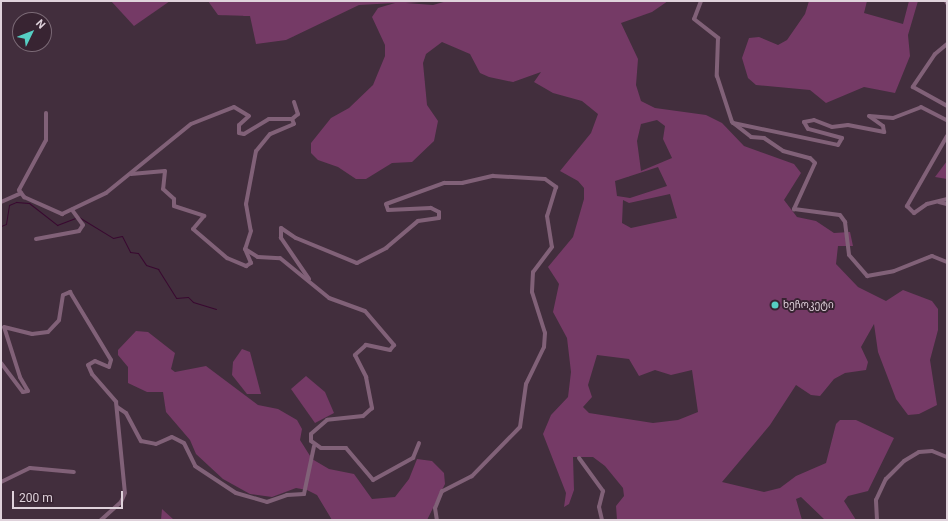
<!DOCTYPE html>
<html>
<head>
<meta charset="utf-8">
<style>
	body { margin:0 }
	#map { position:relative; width:948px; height:521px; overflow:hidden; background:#422e3d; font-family:Roboto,"Noto Sans Georgian",sans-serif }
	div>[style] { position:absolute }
	.green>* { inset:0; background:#753a66 }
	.stream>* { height:1px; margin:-0.5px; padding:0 0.5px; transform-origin:0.5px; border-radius:0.5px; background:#390830 }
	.minor>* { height:4px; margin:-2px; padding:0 2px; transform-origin:2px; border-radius:2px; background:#816178 }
	.dots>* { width:11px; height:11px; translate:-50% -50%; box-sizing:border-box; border:2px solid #382432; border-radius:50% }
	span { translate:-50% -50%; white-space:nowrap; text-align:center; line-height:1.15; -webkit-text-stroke:4px #382432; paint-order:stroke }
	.poi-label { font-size:10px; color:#dfd2db }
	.left { translate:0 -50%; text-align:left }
	.frame { position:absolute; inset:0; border:2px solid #dfd2db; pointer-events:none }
	.north { position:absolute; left:12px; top:12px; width:40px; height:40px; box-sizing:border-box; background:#382432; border:1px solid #7b6a76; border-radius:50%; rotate:47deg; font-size:11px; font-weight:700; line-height:16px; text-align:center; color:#dfd2db }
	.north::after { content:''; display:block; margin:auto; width:14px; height:18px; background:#56cec3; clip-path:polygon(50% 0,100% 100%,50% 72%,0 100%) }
	.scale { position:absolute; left:12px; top:491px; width:111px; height:18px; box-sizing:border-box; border:2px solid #dfd2db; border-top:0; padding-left:5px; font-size:12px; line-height:14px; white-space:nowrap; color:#dfd2db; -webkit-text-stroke:3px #382432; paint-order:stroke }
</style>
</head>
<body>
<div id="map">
	<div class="green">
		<i style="clip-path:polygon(111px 1px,170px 1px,134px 26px)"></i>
		<i style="clip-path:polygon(evenodd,208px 1px,437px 1px,406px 3px,433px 5px,447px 1px,668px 1px,652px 12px,621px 23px,638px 59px,636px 85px,641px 101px,655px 108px,706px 115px,722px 123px,744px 146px,794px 164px,801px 173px,784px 200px,797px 217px,816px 221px,834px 233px,850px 232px,853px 246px,838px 246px,836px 264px,858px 287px,886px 301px,903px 290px,932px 301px,938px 309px,938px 330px,930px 360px,937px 405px,919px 414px,908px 415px,896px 399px,878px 352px,874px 324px,861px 347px,868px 362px,866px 370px,845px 373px,834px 379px,820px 396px,811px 395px,796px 385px,770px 425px,722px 482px,764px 492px,780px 488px,796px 476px,826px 463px,836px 424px,840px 420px,856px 420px,894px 438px,868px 491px,848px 496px,844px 501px,856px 520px,825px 520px,801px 497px,796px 499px,802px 520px,617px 520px,616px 506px,624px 496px,623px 488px,605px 466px,593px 457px,573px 457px,574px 490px,569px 504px,564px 507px,566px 493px,543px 434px,551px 415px,568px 397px,571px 372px,567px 338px,553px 312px,559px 284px,548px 267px,573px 237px,584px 199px,584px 188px,578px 181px,560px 171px,591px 133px,598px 114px,582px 101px,553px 93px,534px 82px,541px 72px,513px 82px,489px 77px,480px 73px,470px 54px,442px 42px,426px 54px,423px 63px,427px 105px,438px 121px,434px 141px,412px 162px,392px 163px,366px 179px,356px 179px,338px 167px,318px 160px,311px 153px,311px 143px,331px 118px,349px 108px,373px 85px,385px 56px,385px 45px,372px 17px,378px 8px,395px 3px,359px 5px,286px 40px,256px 44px,250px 16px,218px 15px,208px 1px,657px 120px,665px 126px,663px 139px,672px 158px,641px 171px,637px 141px,641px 124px,657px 120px,208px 1px,658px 167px,667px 186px,630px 198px,617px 196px,615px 181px,658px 167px,208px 1px,670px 194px,677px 218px,631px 228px,622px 223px,623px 200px,629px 203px,670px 194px,208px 1px,597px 355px,629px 359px,639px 376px,655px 370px,671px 375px,692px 370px,698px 412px,678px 420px,653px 423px,589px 413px,583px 407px,592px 397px,588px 385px,597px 355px)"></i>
		<i style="clip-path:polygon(809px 1px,867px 1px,864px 13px,903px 24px,909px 1px,918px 1px,908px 35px,910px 56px,895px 93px,864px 87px,826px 103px,810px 90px,756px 85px,748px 78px,742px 58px,749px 38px,759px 37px,778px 45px,787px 40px,805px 14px)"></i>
		<i style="clip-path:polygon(947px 161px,947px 179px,935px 177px)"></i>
		<i style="clip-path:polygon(136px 331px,148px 332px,171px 350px,175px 353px,171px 369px,175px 372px,206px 366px,258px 405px,278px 409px,297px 420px,302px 429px,300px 440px,312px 459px,329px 469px,354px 474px,372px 499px,395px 497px,409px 479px,417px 459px,432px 461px,444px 473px,445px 484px,427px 520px,332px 520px,317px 495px,307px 490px,296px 488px,272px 497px,250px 494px,223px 479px,196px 454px,190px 440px,166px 412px,163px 392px,147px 392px,128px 383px,128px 367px,118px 355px,118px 350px)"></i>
		<i style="clip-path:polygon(242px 349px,250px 352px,261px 394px,247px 394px,232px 375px,233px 362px)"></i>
		<i style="clip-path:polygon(306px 376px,325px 392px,334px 413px,315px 423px,291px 389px)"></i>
		<i style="clip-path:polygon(162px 509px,174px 520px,161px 520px)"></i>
	</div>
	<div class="stream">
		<i style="left:77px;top:216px;width:42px;rotate:31.4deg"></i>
		<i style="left:113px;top:238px;width:9px;rotate:-13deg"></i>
		<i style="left:122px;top:236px;width:18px;rotate:63deg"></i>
		<i style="left:130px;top:252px;width:8px;rotate:7deg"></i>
		<i style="left:138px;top:253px;width:14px;rotate:56deg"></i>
		<i style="left:146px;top:265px;width:13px;rotate:18deg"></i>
		<i style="left:158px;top:269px;width:34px;rotate:58deg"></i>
		<i style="left:176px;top:298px;width:12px;rotate:-5deg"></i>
		<i style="left:188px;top:297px;width:7px;rotate:45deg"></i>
		<i style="left:193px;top:302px;width:24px;rotate:17deg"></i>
		<i style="left:1px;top:226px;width:5px;rotate:-22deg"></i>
		<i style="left:6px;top:224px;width:19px;rotate:-81deg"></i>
		<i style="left:9px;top:205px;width:8px;rotate:-23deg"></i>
		<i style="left:16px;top:202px;width:13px;rotate:4deg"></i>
		<i style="left:29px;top:203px;width:36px;rotate:38deg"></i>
		<i style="left:57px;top:225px;width:19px;rotate:-21deg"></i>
	</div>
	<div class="minor">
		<i style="left:701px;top:1px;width:19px;rotate:111deg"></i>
		<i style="left:694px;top:19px;width:31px;rotate:38deg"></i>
		<i style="left:718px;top:38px;width:38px;rotate:92deg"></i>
		<i style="left:717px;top:76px;width:48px;rotate:71.9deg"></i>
		<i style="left:732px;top:122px;width:24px;rotate:38deg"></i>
		<i style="left:751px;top:137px;width:13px;rotate:4deg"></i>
		<i style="left:764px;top:138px;width:23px;rotate:34deg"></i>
		<i style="left:783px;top:151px;width:28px;rotate:15deg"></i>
		<i style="left:810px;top:158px;width:7px;rotate:45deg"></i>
		<i style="left:815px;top:163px;width:51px;rotate:114.5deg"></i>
		<i style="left:794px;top:209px;width:46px;rotate:7.4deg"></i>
		<i style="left:840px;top:215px;width:9px;rotate:54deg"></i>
		<i style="left:845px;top:222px;width:33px;rotate:83deg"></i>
		<i style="left:849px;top:255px;width:28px;rotate:49deg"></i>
		<i style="left:867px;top:276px;width:27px;rotate:-10deg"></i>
		<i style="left:894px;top:271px;width:41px;rotate:-21.5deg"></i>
		<i style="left:932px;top:256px;width:16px;rotate:22deg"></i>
		<i style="left:946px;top:1px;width:2px;rotate:63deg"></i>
		<i style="left:947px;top:44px;width:16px;rotate:140deg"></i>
		<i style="left:935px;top:54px;width:40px;rotate:124deg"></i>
		<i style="left:913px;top:87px;width:39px;rotate:29deg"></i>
		<i style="left:294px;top:102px;width:13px;rotate:72deg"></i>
		<i style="left:298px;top:114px;width:8px;rotate:140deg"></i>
		<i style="left:292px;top:119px;width:5px;rotate:68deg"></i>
		<i style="left:294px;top:124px;width:26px;rotate:157deg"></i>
		<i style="left:270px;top:134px;width:22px;rotate:129deg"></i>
		<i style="left:256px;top:151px;width:54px;rotate:100.7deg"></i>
		<i style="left:246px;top:204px;width:27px;rotate:80deg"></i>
		<i style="left:251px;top:231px;width:19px;rotate:108deg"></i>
		<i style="left:245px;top:249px;width:15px;rotate:32deg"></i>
		<i style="left:258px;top:257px;width:22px;rotate:3deg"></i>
		<i style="left:280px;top:258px;width:63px;rotate:39.2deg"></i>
		<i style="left:329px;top:298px;width:38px;rotate:20deg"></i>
		<i style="left:365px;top:311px;width:45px;rotate:49.5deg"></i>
		<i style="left:394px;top:345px;width:6px;rotate:129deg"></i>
		<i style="left:390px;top:350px;width:25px;rotate:-168deg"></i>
		<i style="left:366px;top:345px;width:15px;rotate:138deg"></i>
		<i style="left:355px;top:355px;width:25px;rotate:63deg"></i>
		<i style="left:366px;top:377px;width:32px;rotate:79deg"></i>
		<i style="left:372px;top:408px;width:12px;rotate:138deg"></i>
		<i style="left:363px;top:416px;width:36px;rotate:174deg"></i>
		<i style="left:327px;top:420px;width:21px;rotate:139deg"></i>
		<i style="left:311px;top:434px;width:7px;rotate:90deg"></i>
		<i style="left:311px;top:441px;width:12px;rotate:35deg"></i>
		<i style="left:321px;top:448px;width:25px"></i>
		<i style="left:346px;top:448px;width:42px;rotate:49.8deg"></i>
		<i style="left:373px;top:480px;width:46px;rotate:-28.8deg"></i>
		<i style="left:413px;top:458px;width:16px;rotate:-68deg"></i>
		<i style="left:46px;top:113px;width:27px;rotate:90deg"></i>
		<i style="left:46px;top:140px;width:57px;rotate:118.4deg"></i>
		<i style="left:19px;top:190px;width:9px;rotate:54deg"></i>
		<i style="left:24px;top:197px;width:42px;rotate:24.1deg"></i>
		<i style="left:62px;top:214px;width:49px;rotate:-25.5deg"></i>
		<i style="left:106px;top:193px;width:109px;rotate:-39.1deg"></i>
		<i style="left:191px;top:124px;width:46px;rotate:-21.6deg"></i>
		<i style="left:234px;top:107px;width:17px;rotate:31deg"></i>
		<i style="left:249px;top:116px;width:13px;rotate:138deg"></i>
		<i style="left:239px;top:125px;width:8px;rotate:90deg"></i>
		<i style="left:239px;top:133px;width:5px;rotate:11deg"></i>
		<i style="left:244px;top:134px;width:29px;rotate:-31deg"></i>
		<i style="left:269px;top:119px;width:23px"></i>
		<i style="left:869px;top:116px;width:24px;rotate:5deg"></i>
		<i style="left:893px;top:118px;width:30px;rotate:-21deg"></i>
		<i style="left:921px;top:107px;width:29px;rotate:27deg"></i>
		<i style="left:733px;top:123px;width:107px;rotate:11.8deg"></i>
		<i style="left:838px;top:145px;width:8px;rotate:-60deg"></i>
		<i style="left:842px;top:138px;width:35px;rotate:-165deg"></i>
		<i style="left:808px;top:129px;width:8px;rotate:-120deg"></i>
		<i style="left:804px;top:122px;width:10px;rotate:-11deg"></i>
		<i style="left:814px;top:120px;width:19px;rotate:21deg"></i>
		<i style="left:832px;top:127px;width:16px;rotate:-7deg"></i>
		<i style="left:848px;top:125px;width:37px;rotate:11deg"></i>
		<i style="left:884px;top:132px;width:6px;rotate:-99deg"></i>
		<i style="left:883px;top:126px;width:17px;rotate:-144deg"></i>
		<i style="left:947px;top:136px;width:81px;rotate:119.7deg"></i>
		<i style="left:907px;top:206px;width:10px;rotate:45deg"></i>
		<i style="left:914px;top:213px;width:16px;rotate:-35deg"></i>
		<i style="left:927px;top:204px;width:21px;rotate:-14deg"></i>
		<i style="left:131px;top:174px;width:34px;rotate:-5deg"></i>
		<i style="left:165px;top:171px;width:18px;rotate:96deg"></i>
		<i style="left:163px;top:189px;width:15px;rotate:42deg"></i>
		<i style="left:174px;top:199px;width:7px;rotate:90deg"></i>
		<i style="left:174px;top:206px;width:32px;rotate:18deg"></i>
		<i style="left:204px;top:216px;width:17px;rotate:130deg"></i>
		<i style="left:193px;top:229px;width:45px;rotate:40.5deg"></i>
		<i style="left:227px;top:258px;width:21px;rotate:23deg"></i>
		<i style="left:246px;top:266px;width:6px;rotate:-31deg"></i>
		<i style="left:251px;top:263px;width:15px;rotate:-113deg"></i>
		<i style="left:1px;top:202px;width:22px;rotate:-24deg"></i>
		<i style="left:939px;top:202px;width:8px;rotate:14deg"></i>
		<i style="left:36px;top:239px;width:44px;rotate:-10.5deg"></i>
		<i style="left:79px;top:231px;width:7px;rotate:-56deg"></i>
		<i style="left:83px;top:225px;width:19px;rotate:-126deg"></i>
		<i style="left:309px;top:279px;width:50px;rotate:-124.3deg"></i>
		<i style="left:281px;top:238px;width:10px;rotate:-90deg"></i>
		<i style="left:281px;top:228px;width:18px;rotate:34deg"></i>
		<i style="left:296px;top:238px;width:66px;rotate:22.3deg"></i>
		<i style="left:357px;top:263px;width:33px;rotate:-27deg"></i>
		<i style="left:386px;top:248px;width:42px;rotate:-40.2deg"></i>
		<i style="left:418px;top:221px;width:21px;rotate:-8deg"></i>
		<i style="left:439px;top:218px;width:6px;rotate:-90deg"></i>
		<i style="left:439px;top:212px;width:9px;rotate:-153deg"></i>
		<i style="left:431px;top:208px;width:43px;rotate:177.3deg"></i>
		<i style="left:388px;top:210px;width:6px;rotate:-108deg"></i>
		<i style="left:386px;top:204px;width:62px;rotate:-19.9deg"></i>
		<i style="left:444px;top:183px;width:18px"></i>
		<i style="left:462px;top:183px;width:32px;rotate:-13deg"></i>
		<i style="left:493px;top:176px;width:52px;rotate:3.3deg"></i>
		<i style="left:545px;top:179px;width:14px;rotate:36deg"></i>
		<i style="left:556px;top:187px;width:30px;rotate:107deg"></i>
		<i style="left:547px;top:216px;width:31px;rotate:81deg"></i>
		<i style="left:552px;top:247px;width:31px;rotate:127deg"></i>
		<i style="left:533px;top:272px;width:20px;rotate:93deg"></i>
		<i style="left:532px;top:292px;width:43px;rotate:72.4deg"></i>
		<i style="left:545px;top:333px;width:14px;rotate:94deg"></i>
		<i style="left:544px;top:347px;width:41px;rotate:115.9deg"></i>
		<i style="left:526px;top:384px;width:43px;rotate:97.9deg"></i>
		<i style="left:520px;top:427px;width:69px;rotate:134.4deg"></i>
		<i style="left:472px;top:476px;width:34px;rotate:153deg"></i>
		<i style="left:442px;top:491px;width:18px;rotate:112deg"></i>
		<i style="left:435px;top:508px;width:12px;rotate:81deg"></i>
		<i style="left:1px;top:363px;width:36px;rotate:53deg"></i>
		<i style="left:23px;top:392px;width:5px;rotate:-11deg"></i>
		<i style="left:28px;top:391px;width:16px;rotate:-120deg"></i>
		<i style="left:20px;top:377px;width:52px;rotate:-107.7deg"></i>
		<i style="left:4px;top:327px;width:29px;rotate:14deg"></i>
		<i style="left:32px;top:334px;width:16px;rotate:-7deg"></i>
		<i style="left:48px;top:332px;width:16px;rotate:-47deg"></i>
		<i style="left:59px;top:320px;width:25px;rotate:-81deg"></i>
		<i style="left:63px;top:295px;width:8px;rotate:-23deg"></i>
		<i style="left:70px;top:292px;width:79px;rotate:58.9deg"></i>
		<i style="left:111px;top:360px;width:7px;rotate:106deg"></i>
		<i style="left:109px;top:367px;width:15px;rotate:-157deg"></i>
		<i style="left:95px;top:361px;width:8px;rotate:150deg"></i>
		<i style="left:88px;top:365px;width:10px;rotate:66deg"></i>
		<i style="left:92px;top:374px;width:37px;rotate:49deg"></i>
		<i style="left:116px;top:402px;width:91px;rotate:84.4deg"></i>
		<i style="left:125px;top:493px;width:10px;rotate:114deg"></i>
		<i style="left:121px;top:502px;width:27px;rotate:138deg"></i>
		<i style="left:117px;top:407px;width:11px;rotate:34deg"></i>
		<i style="left:126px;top:413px;width:32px;rotate:62deg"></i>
		<i style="left:141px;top:441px;width:15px;rotate:11deg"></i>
		<i style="left:156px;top:444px;width:17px;rotate:-24deg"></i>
		<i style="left:172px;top:437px;width:13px;rotate:27deg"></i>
		<i style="left:184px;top:443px;width:25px;rotate:64deg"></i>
		<i style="left:195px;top:466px;width:49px;rotate:33.4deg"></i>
		<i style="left:236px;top:493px;width:32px;rotate:16deg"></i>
		<i style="left:267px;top:502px;width:21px;rotate:-19deg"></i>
		<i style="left:287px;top:495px;width:17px;rotate:-3deg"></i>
		<i style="left:304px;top:494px;width:49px;rotate:-78.2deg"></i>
		<i style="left:579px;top:458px;width:41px;rotate:54deg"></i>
		<i style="left:603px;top:491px;width:16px;rotate:104deg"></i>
		<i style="left:599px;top:507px;width:13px;rotate:77deg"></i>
		<i style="left:1px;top:482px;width:32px;rotate:-26deg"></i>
		<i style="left:30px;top:468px;width:44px;rotate:5.2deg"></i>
		<i style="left:877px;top:520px;width:20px;rotate:-93deg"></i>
		<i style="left:876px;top:500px;width:23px;rotate:-65deg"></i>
		<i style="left:886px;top:479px;width:25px;rotate:-45deg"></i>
		<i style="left:904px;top:461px;width:17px;rotate:-31deg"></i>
		<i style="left:919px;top:452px;width:13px;rotate:-4deg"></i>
		<i style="left:932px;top:451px;width:16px;rotate:22deg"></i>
	</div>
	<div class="dots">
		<i style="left:775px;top:305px;background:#56cec3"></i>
	</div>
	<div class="poi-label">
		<span class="left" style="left:783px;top:305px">ხეჩოკეტი</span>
	</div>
	<div class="frame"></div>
	<div class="north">N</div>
	<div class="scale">200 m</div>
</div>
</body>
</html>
